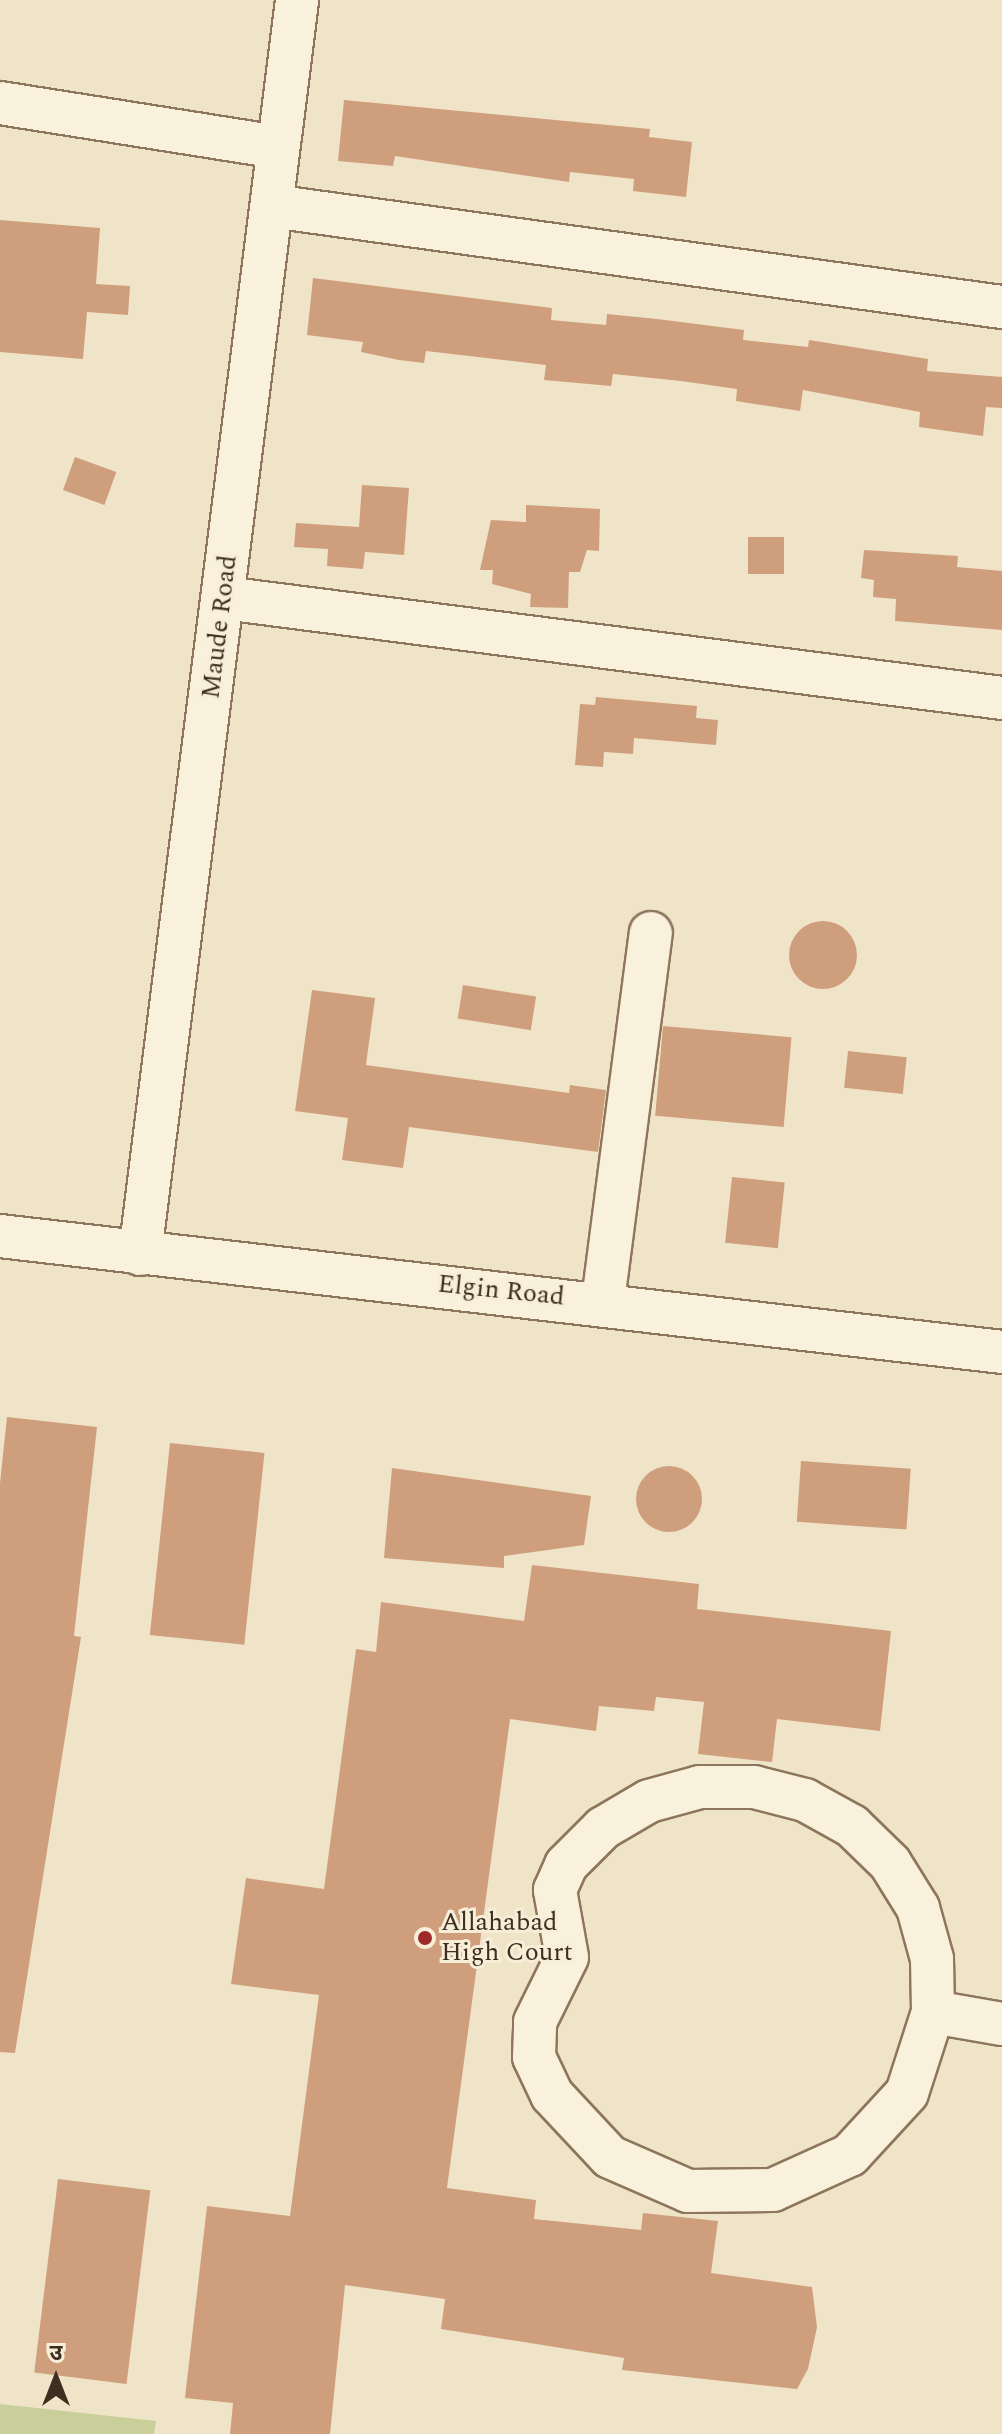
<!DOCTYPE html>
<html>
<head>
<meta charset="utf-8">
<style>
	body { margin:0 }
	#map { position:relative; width:1002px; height:2434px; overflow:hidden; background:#f0e4c8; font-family:Spectral,"Noto Sans Devanagari",serif }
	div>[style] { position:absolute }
	.green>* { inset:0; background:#c9cf9b }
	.building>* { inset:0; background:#cf9f7d; transform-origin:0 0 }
	.round { border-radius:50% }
	.roads { filter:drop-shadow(2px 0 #8d765c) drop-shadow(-2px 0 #8d765c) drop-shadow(0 2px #8d765c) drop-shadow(0 -2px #8d765c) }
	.minor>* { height:42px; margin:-21px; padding:0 21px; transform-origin:21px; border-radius:21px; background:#faf1dc }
	.dots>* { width:22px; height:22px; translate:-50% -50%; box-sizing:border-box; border:4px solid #f7eed8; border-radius:50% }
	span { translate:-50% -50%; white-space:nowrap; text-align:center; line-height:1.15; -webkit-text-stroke:6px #f7eed8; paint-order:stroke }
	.street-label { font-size:26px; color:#3d2e20 }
	.poi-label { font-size:26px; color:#3d2e20 }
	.left { translate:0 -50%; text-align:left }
	.north { position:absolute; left:16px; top:2338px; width:80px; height:80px; -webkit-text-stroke:6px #f7eed8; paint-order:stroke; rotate:0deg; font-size:22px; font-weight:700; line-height:32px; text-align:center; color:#3d2e20 }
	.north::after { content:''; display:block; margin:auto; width:28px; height:36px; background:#3d2e20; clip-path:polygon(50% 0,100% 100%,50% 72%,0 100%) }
</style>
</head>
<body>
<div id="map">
	<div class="green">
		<i style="clip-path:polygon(0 2404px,156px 2421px,154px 2434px,0 2434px)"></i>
	</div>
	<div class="building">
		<i style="clip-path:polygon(344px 100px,650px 129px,649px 137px,692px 142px,686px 197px,633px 191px,634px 179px,570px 172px,569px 182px,395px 156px,393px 166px,338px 161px)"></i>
		<i style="clip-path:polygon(0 220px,100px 228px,96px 284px,130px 286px,128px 315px,87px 312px,83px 359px,0 352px)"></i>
		<i style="clip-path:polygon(313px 278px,552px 308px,551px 320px,606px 325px,607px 314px,657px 319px,744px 330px,743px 340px,808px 347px,809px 340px,928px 359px,927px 371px,1002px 377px,1002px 408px,986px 407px,983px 436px,919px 427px,920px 412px,803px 390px,800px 411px,736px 401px,737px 389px,681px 381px,613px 374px,611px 386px,544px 380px,546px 365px,426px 351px,424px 363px,399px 360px,361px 352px,363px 342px,307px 335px)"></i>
		<i style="left:75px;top:457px;width:44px;height:35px;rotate:20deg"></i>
		<i style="clip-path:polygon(362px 485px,409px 488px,404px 555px,365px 552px,363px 569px,327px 566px,328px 549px,294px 547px,296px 523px,359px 527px)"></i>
		<i style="clip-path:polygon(526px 505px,600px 509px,599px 551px,587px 550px,580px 572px,569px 572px,568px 608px,530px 607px,531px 594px,492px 584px,493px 570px,480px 570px,491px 520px,526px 522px)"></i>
		<i style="left:748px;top:537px;width:36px;height:37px"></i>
		<i style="clip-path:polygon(864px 550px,958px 556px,957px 567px,1002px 571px,1002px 630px,895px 621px,896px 599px,873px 597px,874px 580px,861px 578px)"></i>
		<i style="clip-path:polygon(596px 697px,697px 706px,696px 718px,718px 720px,716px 745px,634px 738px,633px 754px,604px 752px,603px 767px,575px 765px,580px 704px,595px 705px)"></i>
		<i class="round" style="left:789px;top:921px;width:68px;height:68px"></i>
		<i style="left:463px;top:985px;width:74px;height:34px;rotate:9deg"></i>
		<i style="clip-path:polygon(312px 990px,375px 998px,366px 1065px,569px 1093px,570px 1085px,606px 1090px,598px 1152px,409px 1127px,403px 1168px,342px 1160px,348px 1118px,295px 1111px)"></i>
		<i style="left:663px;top:1026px;width:129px;height:90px;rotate:5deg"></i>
		<i style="left:848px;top:1051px;width:59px;height:37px;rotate:6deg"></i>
		<i style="left:732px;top:1177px;width:53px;height:66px;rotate:6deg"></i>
		<i style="clip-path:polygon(7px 1417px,97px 1427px,74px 1636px,81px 1637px,15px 2053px,0 2052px,0 1483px)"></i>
		<i style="left:170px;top:1443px;width:95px;height:193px;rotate:6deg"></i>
		<i style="left:801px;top:1461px;width:110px;height:61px;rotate:4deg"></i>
		<i class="round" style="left:636px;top:1466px;width:66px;height:66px"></i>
		<i style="clip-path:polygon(392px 1468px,591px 1496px,584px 1545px,504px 1556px,504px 1568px,384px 1558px)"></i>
		<i style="clip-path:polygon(532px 1565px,699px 1584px,697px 1609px,891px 1631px,880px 1731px,777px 1719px,772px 1762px,698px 1754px,704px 1702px,656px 1697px,654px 1711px,599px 1706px,596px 1731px,510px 1719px,447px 2188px,536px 2200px,534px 2219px,641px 2230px,643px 2213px,718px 2221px,711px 2273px,812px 2287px,817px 2327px,808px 2369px,797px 2389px,622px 2370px,624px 2358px,441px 2329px,445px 2299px,345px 2285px,330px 2434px,230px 2434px,233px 2403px,185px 2398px,207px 2206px,290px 2216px,319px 1995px,231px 1984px,246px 1878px,324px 1889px,356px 1649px,376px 1652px,381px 1602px,524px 1621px)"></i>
		<i style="left:58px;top:2179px;width:93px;height:195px;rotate:7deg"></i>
	</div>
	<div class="roads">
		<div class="minor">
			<i style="left:0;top:103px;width:282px;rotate:9deg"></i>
			<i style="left:272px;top:206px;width:737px;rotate:7.88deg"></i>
			<i style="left:224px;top:598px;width:784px;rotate:7.32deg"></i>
			<i style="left:0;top:1236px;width:1009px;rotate:6.6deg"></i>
			<i style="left:140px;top:1254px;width:1264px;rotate:-82.86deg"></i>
			<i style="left:603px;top:1301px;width:371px;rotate:-82.6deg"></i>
			<i style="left:700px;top:1787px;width:54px"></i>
			<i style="left:754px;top:1787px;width:53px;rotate:14.3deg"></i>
			<i style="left:805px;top:1800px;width:54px;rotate:29deg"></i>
			<i style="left:852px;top:1826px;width:53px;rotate:44.2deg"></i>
			<i style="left:890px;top:1863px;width:53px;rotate:58.1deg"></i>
			<i style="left:918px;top:1908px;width:53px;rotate:74.6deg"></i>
			<i style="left:932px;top:1959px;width:53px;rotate:88.9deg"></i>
			<i style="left:933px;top:2012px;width:85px;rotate:107.8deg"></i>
			<i style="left:907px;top:2093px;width:84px;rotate:132.6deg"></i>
			<i style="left:850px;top:2155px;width:85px;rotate:155.6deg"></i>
			<i style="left:773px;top:2190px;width:85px;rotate:179.3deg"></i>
			<i style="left:688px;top:2191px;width:85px;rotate:-156.4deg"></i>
			<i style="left:610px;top:2157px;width:85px;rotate:-133.1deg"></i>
			<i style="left:552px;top:2095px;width:42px;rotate:-115.3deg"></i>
			<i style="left:534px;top:2057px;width:35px;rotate:-88deg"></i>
			<i style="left:535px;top:2022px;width:72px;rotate:-63.8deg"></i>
			<i style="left:567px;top:1957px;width:68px;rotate:-100.2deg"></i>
			<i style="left:555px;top:1890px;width:27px;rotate:-66deg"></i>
			<i style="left:566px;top:1865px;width:52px;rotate:-45deg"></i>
			<i style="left:603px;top:1828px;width:53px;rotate:-30.4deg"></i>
			<i style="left:649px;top:1801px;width:53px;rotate:-15.4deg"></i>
			<i style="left:933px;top:2012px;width:70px;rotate:9.9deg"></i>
		</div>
	</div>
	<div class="dots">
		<i style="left:425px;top:1938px;background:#9e2a2b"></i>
	</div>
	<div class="street-label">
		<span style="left:220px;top:627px;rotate:-83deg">Maude Road</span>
		<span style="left:501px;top:1291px;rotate:6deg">Elgin Road</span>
	</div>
	<div class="poi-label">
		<span class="left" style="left:441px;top:1938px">Allahabad<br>High Court</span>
	</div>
	<div class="north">उ</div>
</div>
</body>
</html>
